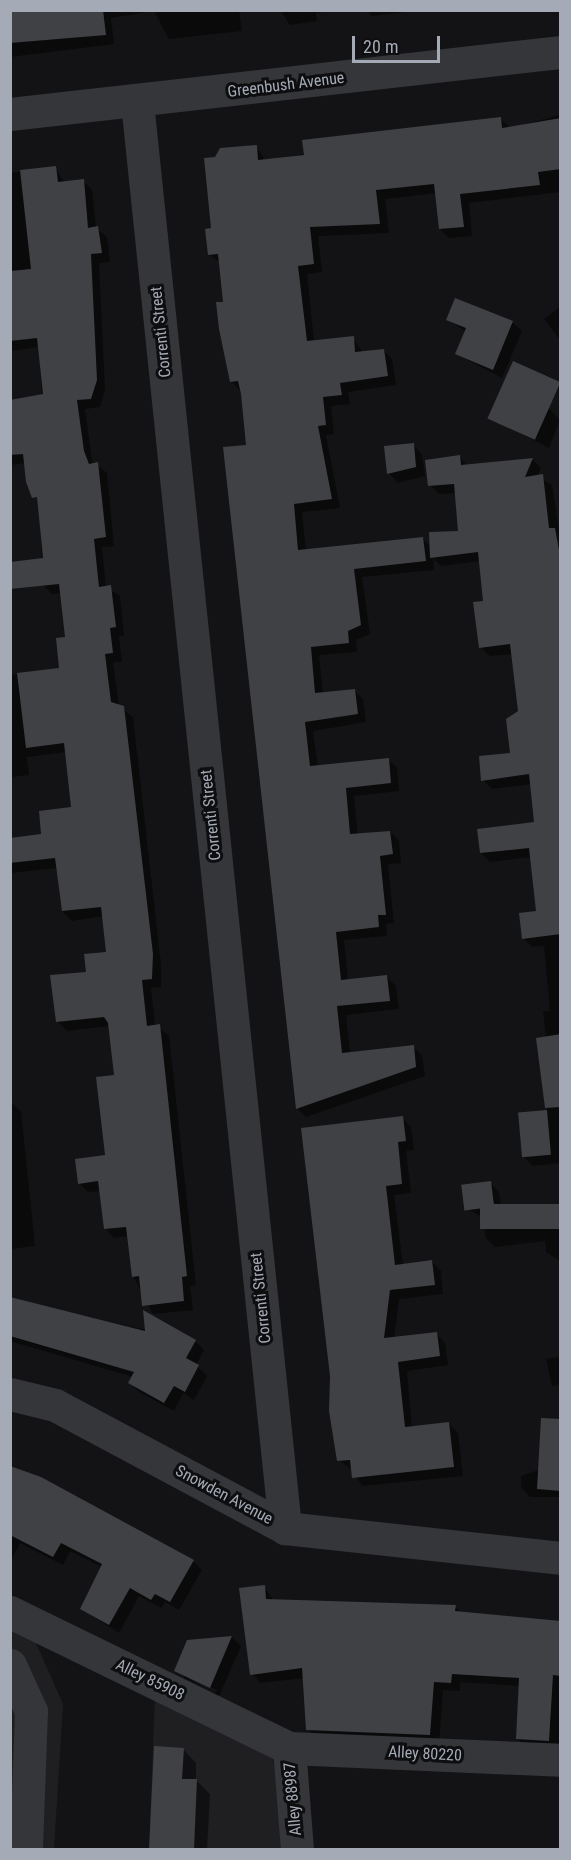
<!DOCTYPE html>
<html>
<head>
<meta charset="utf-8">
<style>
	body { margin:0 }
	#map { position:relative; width:571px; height:1860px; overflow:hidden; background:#131315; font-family:"Roboto Condensed",sans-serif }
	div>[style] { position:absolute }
	.built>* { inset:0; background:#1f1f22 }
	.shadow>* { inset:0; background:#0007 }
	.building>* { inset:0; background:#3f4145; transform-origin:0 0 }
	.minor>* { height:33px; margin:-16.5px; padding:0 16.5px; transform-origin:16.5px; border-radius:16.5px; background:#34363a }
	span { translate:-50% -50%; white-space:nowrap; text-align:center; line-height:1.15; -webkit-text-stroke:6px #0e0e10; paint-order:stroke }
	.street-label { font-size:16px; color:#a4abb6 }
	.frame { position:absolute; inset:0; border:12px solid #a4abb6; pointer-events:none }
	.scale { position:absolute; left:352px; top:36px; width:88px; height:27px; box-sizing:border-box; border:3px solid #a4abb6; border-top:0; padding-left:8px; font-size:18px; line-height:21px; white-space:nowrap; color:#a4abb6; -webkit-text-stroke:4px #0e0e10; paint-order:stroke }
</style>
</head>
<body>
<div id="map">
	<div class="built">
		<i style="clip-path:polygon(10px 1630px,36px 1643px,63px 1704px,54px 1849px,11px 1849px)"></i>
		<i style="clip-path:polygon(155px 1697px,273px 1758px,287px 1849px,149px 1850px)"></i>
	</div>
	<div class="shadow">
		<i style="clip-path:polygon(10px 10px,239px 10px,242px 31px,169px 39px,154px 11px,111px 18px,114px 44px,10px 57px)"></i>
		<i style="clip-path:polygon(280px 10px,343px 10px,316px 13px,317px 21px,290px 25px)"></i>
		<i style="clip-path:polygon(367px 10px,423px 10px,372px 16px)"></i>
		<i style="clip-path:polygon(560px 115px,560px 192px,469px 203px,472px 236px,449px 238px,440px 229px,436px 193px,385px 199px,389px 233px,318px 236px,322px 272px,307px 274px,314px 341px,353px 338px,363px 353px,383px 350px,392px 359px,396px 385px,348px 392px,350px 404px,331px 406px,334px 434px,326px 435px,340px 508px,302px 512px,306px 551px,423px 539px,431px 547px,460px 532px,456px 493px,439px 494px,430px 485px,459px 457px,468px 466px,532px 459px,541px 468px,537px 476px,552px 485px,560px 535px,560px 1163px,533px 1166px,524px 1157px,547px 1112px,538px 1039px,546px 1038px,543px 1011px,550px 1011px,544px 946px,532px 947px,523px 938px,538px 913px,532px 857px,490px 862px,481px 853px,535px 824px,532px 784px,492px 789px,483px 780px,511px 754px,520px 712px,513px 654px,490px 656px,481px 647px,485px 603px,480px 561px,441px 566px,433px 558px,434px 570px,362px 577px,370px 634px,356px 640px,357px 652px,319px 655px,323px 694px,354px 690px,363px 699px,366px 722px,313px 731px,318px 767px,388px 759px,397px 768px,399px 791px,354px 796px,358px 835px,390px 832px,399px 841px,401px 863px,388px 864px,394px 923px,386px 924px,387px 936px,344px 940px,348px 981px,387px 977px,396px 986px,399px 1009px,346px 1015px,350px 1053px,413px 1047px,422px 1056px,425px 1076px,306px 1117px,297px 1108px,243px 394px,231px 381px,221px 263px,209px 255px,213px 229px,256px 146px,266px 161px,500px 118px,510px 128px)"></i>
		<i style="clip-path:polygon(55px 168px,65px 183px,83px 181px,92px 190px,96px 228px,107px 237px,110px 262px,99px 263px,105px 390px,100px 407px,85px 409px,92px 461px,107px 473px,114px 546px,102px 547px,106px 587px,120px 596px,124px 636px,119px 636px,122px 662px,113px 662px,119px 706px,133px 717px,161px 964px,161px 987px,151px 988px,155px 1026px,169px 1035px,196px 1285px,190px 1286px,193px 1310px,153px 1314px,133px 1276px,128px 1236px,114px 1238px,105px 1228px,101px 1191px,88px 1192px,79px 1183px,107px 1156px,116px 1077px,110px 1026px,67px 1031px,57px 1021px,88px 973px,107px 954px,103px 916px,72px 921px,63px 912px,57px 868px,10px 873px,10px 839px,42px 835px,73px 809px,67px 752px,27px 757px,29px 775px,10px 777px,10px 675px,61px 669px,67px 638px,62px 593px,52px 594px,43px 585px,39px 503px,26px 463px,10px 465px,10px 402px,42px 398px,39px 347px,10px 351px,10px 173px)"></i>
		<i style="clip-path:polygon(560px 307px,560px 340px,544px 319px)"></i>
		<i style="clip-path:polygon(448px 319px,512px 322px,522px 331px,502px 378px,457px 354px,466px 332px)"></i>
		<i style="clip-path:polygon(552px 380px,560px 388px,543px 402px,560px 420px,549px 448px,491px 418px)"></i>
		<i style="clip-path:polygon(413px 445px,422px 454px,425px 476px,398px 483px,389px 473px)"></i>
		<i style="clip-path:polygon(12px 1103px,21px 1112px,35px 1246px,10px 1249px)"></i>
		<i style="clip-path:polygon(402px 1118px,411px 1127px,414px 1150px,406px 1151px,411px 1193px,394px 1195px,403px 1265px,432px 1262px,441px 1271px,443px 1294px,399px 1299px,394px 1339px,436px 1334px,445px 1343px,448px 1365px,407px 1371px,412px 1428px,449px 1424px,458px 1433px,463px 1476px,362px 1486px,352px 1469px,338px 1460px,331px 1375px)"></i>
		<i style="clip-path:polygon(490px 1183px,499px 1192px,502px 1211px,560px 1205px,560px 1261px,546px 1252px,545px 1241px,495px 1247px,486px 1238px,482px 1217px,466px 1208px)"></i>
		<i style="clip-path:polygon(10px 1299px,195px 1341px,204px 1350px,196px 1365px,207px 1376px,194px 1400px,183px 1393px,174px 1411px,139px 1392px,130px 1383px,133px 1377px,10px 1341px)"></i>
		<i style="clip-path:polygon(560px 1357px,560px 1385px,552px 1386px,546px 1359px)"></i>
		<i style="clip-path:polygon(560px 1463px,560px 1497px,530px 1497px,521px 1487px,521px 1476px)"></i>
		<i style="clip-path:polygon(10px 1467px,193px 1561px,202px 1570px,179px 1610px,165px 1602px,161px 1608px,139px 1596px,119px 1633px,82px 1609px,102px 1567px,70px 1551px,63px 1565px,20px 1543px,10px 1562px)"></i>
		<i style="clip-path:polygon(264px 1587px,274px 1601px,455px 1607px,462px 1613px,560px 1623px,560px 1749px,527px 1748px,518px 1739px,520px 1686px,460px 1682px,460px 1691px,443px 1690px,439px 1744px,317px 1738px,308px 1729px,304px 1678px,261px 1683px,252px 1674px)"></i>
		<i style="clip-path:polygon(evenodd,232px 1637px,241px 1646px,219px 1696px,176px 1671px,188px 1642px,232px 1637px,184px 1674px,217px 1690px,216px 1693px,184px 1678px,184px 1674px)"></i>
		<i style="clip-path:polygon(183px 1749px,196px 1763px,196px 1780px,210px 1794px,207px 1850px,150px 1850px)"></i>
	</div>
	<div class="building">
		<i style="clip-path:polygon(10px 10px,103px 10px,106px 35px,10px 43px)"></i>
		<i style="clip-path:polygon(501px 117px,502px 128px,561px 118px,561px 169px,538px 172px,540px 185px,460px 194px,464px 227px,439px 229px,434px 184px,376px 190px,380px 224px,310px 227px,314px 264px,298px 266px,307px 341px,354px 336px,355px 352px,384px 349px,388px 376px,340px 383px,342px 395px,323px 397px,326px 425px,318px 426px,332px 499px,294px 504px,298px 550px,423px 537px,426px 561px,354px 569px,361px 625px,348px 631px,349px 643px,311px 647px,315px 693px,355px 689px,358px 714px,305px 722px,310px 766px,389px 758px,391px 783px,346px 788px,350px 834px,390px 831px,393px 854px,380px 856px,386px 915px,378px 915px,379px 927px,336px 932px,341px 980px,387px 975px,390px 1001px,337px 1006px,342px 1053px,414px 1045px,416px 1067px,296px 1109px,223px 447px,246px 445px,241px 394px,238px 381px,230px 382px,219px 329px,216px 302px,223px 302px,218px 254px,208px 255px,205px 229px,211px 228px,204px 158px,215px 157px,220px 148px,257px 145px,258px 160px,304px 155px,302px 140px)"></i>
		<i style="clip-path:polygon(56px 166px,58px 182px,84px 179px,88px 228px,98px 226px,102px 253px,91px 254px,97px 380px,91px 399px,77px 400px,84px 451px,89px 464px,98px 462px,106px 537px,94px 539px,99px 587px,111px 585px,116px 627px,110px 628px,113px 653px,105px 654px,111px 702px,124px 706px,153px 954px,152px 979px,142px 980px,147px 1026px,160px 1024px,187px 1276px,182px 1277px,184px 1301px,142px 1306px,139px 1276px,132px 1277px,126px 1227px,104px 1229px,98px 1181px,78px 1184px,75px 1159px,105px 1155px,96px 1077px,114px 1075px,108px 1023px,104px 1017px,56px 1022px,50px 975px,86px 972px,84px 954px,106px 952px,101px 907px,62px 911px,55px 858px,10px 863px,10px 838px,41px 834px,39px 811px,71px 807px,64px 743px,26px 748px,17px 673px,59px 668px,56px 638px,65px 637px,59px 584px,10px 589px,10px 562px,43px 558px,37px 497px,32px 498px,26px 482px,23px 454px,10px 455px,10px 400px,43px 394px,37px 338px,10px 341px,10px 271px,31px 269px,20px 170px)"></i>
		<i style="clip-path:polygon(455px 298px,513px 321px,493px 370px,455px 354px,466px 328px,446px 320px)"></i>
		<i style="left:513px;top:361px;width:52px;height:63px;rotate:24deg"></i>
		<i style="clip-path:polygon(414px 443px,416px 467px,387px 474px,384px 446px)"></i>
		<i style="clip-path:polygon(460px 455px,461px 465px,533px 458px,525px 477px,543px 474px,549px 528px,555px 528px,561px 561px,561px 934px,522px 939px,519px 913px,536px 911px,529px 848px,480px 853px,477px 829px,534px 822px,529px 774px,481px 781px,479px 756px,510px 753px,506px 719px,518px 711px,510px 644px,479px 648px,473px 602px,483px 601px,478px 552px,430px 558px,429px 532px,458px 531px,454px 484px,428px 486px,425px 460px)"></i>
		<i style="clip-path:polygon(561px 1034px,561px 1107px,545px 1108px,536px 1038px)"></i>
		<i style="left:547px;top:1110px;width:45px;height:29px;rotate:85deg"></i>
		<i style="clip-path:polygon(403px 1116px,406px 1141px,398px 1142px,402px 1184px,386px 1186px,395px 1265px,432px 1260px,435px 1285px,390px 1290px,384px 1338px,437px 1332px,440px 1356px,398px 1362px,405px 1427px,449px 1422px,454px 1467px,352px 1478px,350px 1460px,337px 1461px,329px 1411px,330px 1376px,301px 1128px)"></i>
		<i style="left:491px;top:1181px;width:26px;height:30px;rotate:83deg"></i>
		<i style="left:561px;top:1204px;width:25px;height:81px;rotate:90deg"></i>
		<i style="clip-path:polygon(10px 1297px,145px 1331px,143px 1310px,196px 1340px,186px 1358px,199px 1365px,185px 1392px,174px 1386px,164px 1403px,128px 1383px,134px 1372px,10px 1336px)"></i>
		<i style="clip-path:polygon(541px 1418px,561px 1419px,561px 1491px,537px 1489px)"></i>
		<i style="clip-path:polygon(10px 1466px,41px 1477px,194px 1560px,170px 1602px,155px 1594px,151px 1600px,130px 1588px,109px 1625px,80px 1609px,102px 1564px,61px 1543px,53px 1557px,10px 1535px)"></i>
		<i style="clip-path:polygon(265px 1585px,266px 1599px,456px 1605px,455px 1611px,561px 1621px,561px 1676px,553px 1675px,549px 1741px,516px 1739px,519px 1678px,452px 1674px,451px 1683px,434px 1682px,430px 1735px,306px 1730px,302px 1668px,250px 1675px,239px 1588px)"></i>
		<i style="clip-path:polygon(232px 1636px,210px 1688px,174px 1671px,187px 1640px)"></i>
		<i style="clip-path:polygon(154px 1746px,184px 1748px,182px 1779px,197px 1779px,194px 1850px,149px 1850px)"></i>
	</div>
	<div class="minor">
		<i style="left:137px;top:102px;width:1434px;rotate:84.07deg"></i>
		<i style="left:10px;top:114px;width:553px;rotate:-6.43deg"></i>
		<i style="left:10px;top:1394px;width:46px;rotate:13.7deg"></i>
		<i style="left:55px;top:1405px;width:261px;rotate:28.1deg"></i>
		<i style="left:285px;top:1528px;width:277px;rotate:6.2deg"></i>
		<i style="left:10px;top:1612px;width:310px;rotate:26deg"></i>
		<i style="left:289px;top:1748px;width:271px;rotate:2.5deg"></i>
		<i style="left:10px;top:1665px;width:51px;rotate:65.5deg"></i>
		<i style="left:31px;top:1711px;width:139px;rotate:92.1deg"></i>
		<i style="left:289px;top:1748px;width:102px;rotate:85.5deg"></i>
	</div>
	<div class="street-label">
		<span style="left:286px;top:85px;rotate:-7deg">Greenbush Avenue</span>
		<span style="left:161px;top:332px;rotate:-96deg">Correnti Street</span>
		<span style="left:211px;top:815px;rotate:-96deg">Correnti Street</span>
		<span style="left:261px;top:1298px;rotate:-96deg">Correnti Street</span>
		<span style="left:224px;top:1495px;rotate:28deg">Snowden Avenue</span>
		<span style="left:150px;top:1680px;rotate:26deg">Alley 85908</span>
		<span style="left:425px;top:1754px;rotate:3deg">Alley 80220</span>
		<span style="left:293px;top:1799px;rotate:-95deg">Alley 88987</span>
	</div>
	<div class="frame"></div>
	<div class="scale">20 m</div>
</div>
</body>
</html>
